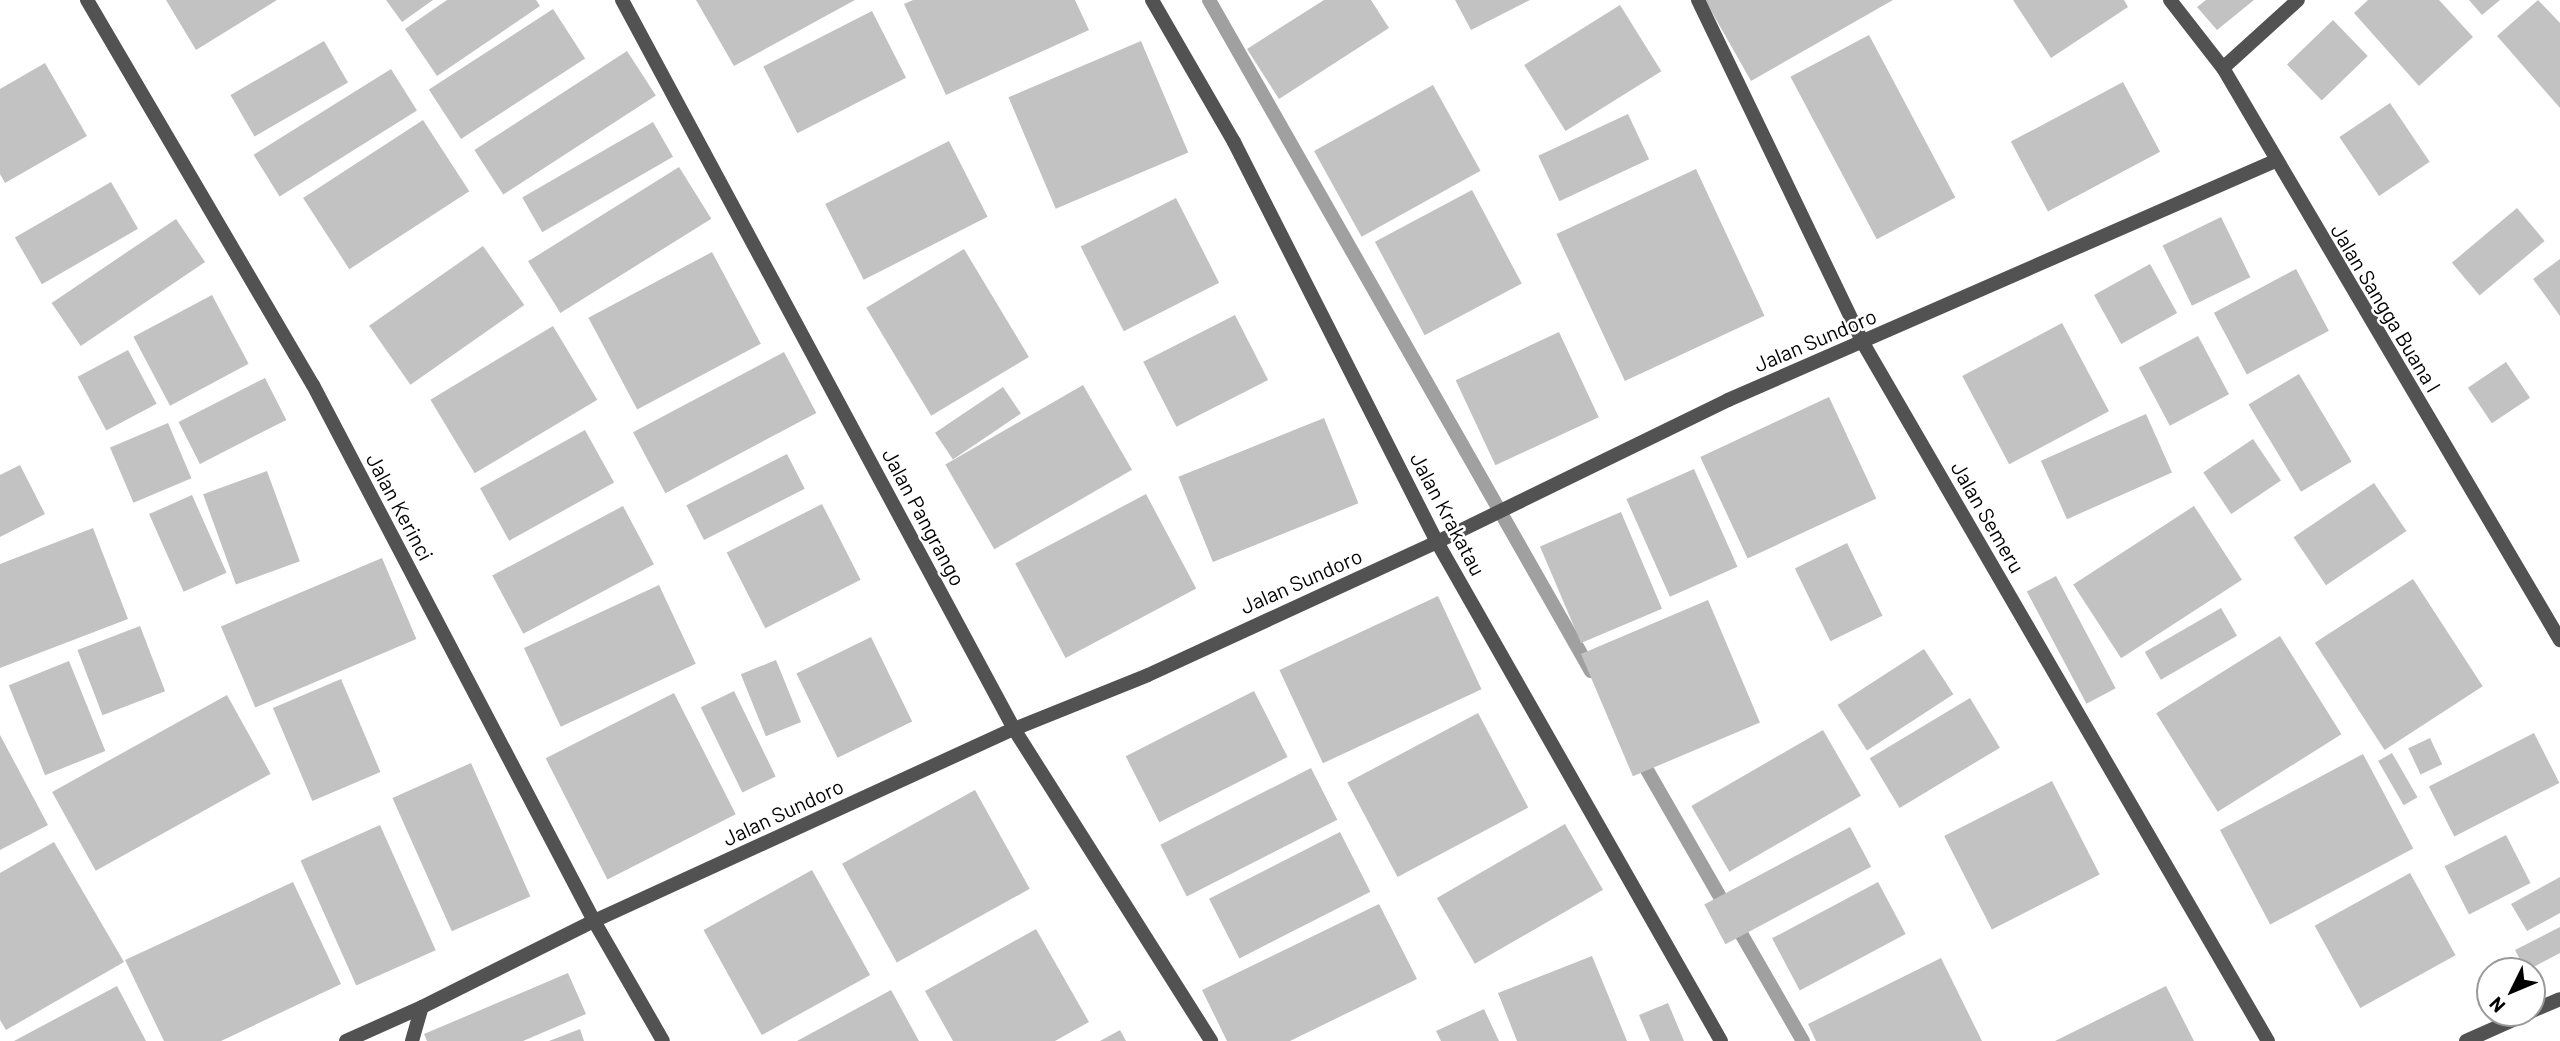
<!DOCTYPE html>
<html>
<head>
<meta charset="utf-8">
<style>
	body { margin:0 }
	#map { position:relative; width:2560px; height:1041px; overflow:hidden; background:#fff; font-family:Barlow,sans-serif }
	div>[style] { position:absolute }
	.stream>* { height:14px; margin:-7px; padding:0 7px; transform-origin:7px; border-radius:7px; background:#a0a0a0 }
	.building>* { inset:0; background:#c2c2c2; transform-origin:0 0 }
	.street>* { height:14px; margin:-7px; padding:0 7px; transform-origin:7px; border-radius:7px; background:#525252 }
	span { translate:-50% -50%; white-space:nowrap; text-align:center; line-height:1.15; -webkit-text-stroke:5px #fff; paint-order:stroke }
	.street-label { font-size:21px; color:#000 }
	.north { position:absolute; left:2476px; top:957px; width:70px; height:70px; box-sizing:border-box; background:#fff; border:2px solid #999; border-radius:50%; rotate:227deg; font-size:19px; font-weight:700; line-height:28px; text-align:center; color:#000 }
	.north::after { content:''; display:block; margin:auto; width:24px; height:32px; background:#000; clip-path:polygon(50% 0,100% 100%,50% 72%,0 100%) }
</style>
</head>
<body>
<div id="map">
	<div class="stream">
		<i style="left:1209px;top:0;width:772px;rotate:60.35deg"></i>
		<i style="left:1639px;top:756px;width:329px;rotate:60.1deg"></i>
	</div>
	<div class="building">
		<i style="clip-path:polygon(166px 0,277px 0,196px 50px)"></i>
		<i style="clip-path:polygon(386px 0,433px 0,402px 22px)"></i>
		<i style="clip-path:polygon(447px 0,536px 0,540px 6px,437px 76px,405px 29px)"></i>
		<i style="clip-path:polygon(696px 0,855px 0,734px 66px)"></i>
		<i style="clip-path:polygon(913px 0,1075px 0,1089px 30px,946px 95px,904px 4px)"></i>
		<i style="clip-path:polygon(1324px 0,1371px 0,1389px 28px,1279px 99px,1247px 49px)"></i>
		<i style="clip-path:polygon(1455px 0,1530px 0,1471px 30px)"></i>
		<i style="clip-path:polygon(1705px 0,1893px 0,1751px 81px)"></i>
		<i style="clip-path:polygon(2013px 0,2124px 0,2128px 7px,2051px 58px)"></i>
		<i style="clip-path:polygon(2206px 0,2254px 0,2217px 30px,2197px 7px)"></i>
		<i style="clip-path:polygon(2368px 0,2439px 0,2473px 37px,2419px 86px,2354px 13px)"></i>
		<i style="clip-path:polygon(2469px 0,2500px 0,2482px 15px)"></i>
		<i style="clip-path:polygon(2538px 0,2560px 23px,2560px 108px,2497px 36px)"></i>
		<i style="left:1620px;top:5px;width:78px;height:113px;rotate:58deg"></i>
		<i style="left:553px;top:9px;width:59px;height:148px;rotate:57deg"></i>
		<i style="left:872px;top:11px;width:75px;height:122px;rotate:63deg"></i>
		<i style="left:2333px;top:20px;width:50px;height:64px;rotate:46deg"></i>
		<i style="left:1869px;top:35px;width:184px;height:89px;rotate:62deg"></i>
		<i style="left:324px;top:41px;width:48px;height:108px;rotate:60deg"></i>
		<i style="left:1141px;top:41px;width:121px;height:144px;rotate:67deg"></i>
		<i style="left:627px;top:51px;width:53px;height:182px;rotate:57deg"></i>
		<i style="clip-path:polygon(45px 63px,87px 136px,5px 183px,0 174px,0 89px)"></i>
		<i style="left:391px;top:69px;width:49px;height:162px;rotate:58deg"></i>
		<i style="left:2123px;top:82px;width:79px;height:127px;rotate:62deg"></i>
		<i style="left:1433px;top:85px;width:98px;height:136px;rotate:61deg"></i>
		<i style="left:2390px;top:103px;width:71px;height:61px;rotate:56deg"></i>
		<i style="left:1628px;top:114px;width:50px;height:99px;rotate:65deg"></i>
		<i style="left:423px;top:120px;width:85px;height:143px;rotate:57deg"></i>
		<i style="left:653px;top:122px;width:40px;height:151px;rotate:60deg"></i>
		<i style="left:949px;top:141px;width:85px;height:139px;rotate:63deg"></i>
		<i style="left:679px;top:167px;width:61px;height:178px;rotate:58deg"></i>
		<i style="left:1696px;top:169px;width:162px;height:154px;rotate:65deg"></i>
		<i style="left:111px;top:182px;width:54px;height:111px;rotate:60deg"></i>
		<i style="left:1472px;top:190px;width:106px;height:110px;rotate:62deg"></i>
		<i style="left:1176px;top:198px;width:95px;height:107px;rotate:63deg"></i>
		<i style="left:2517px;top:208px;width:43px;height:85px;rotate:50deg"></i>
		<i style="left:2221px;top:217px;width:67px;height:65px;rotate:64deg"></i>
		<i style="left:176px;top:219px;width:52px;height:150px;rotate:56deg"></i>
		<i style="left:483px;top:246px;width:72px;height:139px;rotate:55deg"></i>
		<i style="left:964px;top:249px;width:126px;height:114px;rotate:59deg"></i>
		<i style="left:712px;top:252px;width:104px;height:140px;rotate:62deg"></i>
		<i style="clip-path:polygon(2560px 259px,2560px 316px,2533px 279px)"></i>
		<i style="left:2150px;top:264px;width:56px;height:64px;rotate:61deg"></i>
		<i style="left:2296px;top:269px;width:70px;height:93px;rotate:62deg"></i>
		<i style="left:212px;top:295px;width:78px;height:89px;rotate:62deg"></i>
		<i style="left:1235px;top:315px;width:73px;height:103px;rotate:63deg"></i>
		<i style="left:2062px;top:323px;width:100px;height:113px;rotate:62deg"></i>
		<i style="left:553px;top:326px;width:86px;height:143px;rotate:59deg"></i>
		<i style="left:1559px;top:332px;width:94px;height:114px;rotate:65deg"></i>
		<i style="left:2198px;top:336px;width:66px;height:67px;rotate:62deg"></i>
		<i style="left:128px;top:350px;width:61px;height:57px;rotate:62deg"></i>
		<i style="left:784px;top:352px;width:69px;height:171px;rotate:62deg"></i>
		<i style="left:2506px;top:362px;width:43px;height:46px;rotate:56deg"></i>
		<i style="left:2299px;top:374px;width:102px;height:59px;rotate:59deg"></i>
		<i style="left:265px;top:378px;width:47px;height:97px;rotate:63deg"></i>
		<i style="left:1083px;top:385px;width:98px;height:159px;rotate:60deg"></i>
		<i style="left:1003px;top:387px;width:32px;height:82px;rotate:56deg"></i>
		<i style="left:1829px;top:397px;width:112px;height:142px;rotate:65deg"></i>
		<i style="left:2146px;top:414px;width:64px;height:115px;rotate:66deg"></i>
		<i style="left:1324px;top:418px;width:92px;height:157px;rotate:68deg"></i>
		<i style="left:168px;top:423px;width:60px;height:63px;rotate:67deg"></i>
		<i style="left:585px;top:430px;width:60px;height:120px;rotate:61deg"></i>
		<i style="left:2253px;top:439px;width:50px;height:60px;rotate:56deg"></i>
		<i style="left:787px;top:454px;width:39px;height:113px;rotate:63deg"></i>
		<i style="clip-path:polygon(20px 465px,45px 514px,0 537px,0 475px)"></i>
		<i style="left:1694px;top:469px;width:107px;height:74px;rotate:66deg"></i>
		<i style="left:267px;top:471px;width:96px;height:68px;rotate:70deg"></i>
		<i style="left:2374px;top:483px;width:58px;height:97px;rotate:56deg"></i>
		<i style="left:1146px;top:494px;width:107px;height:148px;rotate:62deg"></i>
		<i style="left:192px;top:495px;width:85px;height:47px;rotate:66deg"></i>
		<i style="left:822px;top:504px;width:85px;height:107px;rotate:63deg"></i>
		<i style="left:623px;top:506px;width:66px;height:148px;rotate:62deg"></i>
		<i style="left:2194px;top:506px;width:88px;height:144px;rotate:57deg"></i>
		<i style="left:1621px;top:512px;width:105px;height:88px;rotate:67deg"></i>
		<i style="clip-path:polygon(93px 528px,128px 619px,0 668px,0 564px)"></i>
		<i style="left:1847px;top:543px;width:81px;height:58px;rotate:64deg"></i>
		<i style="left:382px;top:558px;width:88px;height:175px;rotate:67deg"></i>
		<i style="left:2056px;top:576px;width:127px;height:33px;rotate:62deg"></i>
		<i style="left:2413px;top:579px;width:128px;height:117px;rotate:57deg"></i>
		<i style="left:659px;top:585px;width:87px;height:149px;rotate:65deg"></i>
		<i style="left:1438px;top:596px;width:103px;height:175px;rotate:65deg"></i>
		<i style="left:1708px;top:600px;width:133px;height:138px;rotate:67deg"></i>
		<i style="left:2221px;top:608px;width:32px;height:88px;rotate:60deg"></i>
		<i style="left:140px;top:626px;width:70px;height:67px;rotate:69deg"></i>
		<i style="left:2280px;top:636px;width:116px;height:146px;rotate:58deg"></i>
		<i style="left:871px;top:637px;width:94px;height:83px;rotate:64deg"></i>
		<i style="left:1924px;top:649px;width:54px;height:103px;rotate:57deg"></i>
		<i style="left:776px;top:660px;width:67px;height:38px;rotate:68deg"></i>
		<i style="left:69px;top:661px;width:97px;height:65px;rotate:68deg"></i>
		<i style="left:341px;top:679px;width:101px;height:74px;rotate:67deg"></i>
		<i style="left:734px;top:691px;width:95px;height:37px;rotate:64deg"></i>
		<i style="left:1254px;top:691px;width:74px;height:144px;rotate:63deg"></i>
		<i style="left:674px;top:693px;width:136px;height:144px;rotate:63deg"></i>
		<i style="left:227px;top:695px;width:90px;height:200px;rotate:61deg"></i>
		<i style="left:1970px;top:698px;width:58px;height:117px;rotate:59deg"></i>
		<i style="left:1478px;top:713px;width:107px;height:148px;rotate:62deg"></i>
		<i style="left:1823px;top:730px;width:76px;height:152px;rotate:60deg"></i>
		<i style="left:2534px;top:733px;width:56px;height:118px;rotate:63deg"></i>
		<i style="clip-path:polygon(0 735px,48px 825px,0 850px)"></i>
		<i style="left:2430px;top:738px;width:29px;height:24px;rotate:65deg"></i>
		<i style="left:2392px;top:753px;width:51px;height:16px;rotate:60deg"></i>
		<i style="left:2363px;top:754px;width:107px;height:162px;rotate:62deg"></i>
		<i style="left:471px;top:763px;width:146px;height:86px;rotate:66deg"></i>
		<i style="left:1311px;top:768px;width:58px;height:169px;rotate:63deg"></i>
		<i style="left:2052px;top:781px;width:105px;height:121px;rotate:63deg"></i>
		<i style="left:975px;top:790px;width:113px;height:152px;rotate:61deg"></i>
		<i style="left:1565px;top:824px;width:76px;height:148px;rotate:60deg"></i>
		<i style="left:380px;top:825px;width:137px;height:87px;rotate:66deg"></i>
		<i style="left:1850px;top:827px;width:45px;height:165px;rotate:62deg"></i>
		<i style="left:1340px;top:832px;width:67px;height:147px;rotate:63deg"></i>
		<i style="left:2506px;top:835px;width:54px;height:69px;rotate:63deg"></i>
		<i style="clip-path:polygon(54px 842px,124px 962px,6px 1030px,0 1020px,0 873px)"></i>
		<i style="left:812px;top:870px;width:120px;height:124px;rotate:61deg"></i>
		<i style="left:2410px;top:873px;width:94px;height:109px;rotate:61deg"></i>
		<i style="clip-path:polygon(2560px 877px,2560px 913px,2527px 931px,2511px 904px)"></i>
		<i style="clip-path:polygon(293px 882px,341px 984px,221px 1041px,164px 1041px,125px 960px)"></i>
		<i style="left:1878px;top:882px;width:59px;height:120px;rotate:62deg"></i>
		<i style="clip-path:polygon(1379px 904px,1417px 979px,1290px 1041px,1227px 1041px,1202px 990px)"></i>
		<i style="clip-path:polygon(2560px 927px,2560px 953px,2526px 971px,2515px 950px)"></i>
		<i style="clip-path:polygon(1036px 929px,1089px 1022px,1055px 1041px,953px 1041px,925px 991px)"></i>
		<i style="clip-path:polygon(1592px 956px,1627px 1041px,1517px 1041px,1498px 993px)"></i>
		<i style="clip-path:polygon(1941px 958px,1982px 1041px,1816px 1041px,1808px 1024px)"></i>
		<i style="clip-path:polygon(568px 973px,586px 1014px,523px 1041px,427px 1041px,424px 1034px)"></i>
		<i style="clip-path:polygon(117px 986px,146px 1041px,14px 1041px)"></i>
		<i style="clip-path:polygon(2166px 986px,2194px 1041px,2055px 1041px)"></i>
		<i style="clip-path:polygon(891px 990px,919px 1041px,797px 1041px)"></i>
		<i style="clip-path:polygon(1668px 1003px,1684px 1041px,1650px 1041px,1639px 1015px)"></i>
		<i style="clip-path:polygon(1484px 1009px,1499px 1041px,1441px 1041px,1436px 1031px)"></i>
		<i style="clip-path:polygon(580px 1029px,584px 1041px,549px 1041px)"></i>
		<i style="clip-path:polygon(1120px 1030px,1126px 1041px,1100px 1041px)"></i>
	</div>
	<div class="street">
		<i style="left:87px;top:0;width:446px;rotate:59.6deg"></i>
		<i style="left:313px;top:385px;width:605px;rotate:62.33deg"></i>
		<i style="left:594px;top:921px;width:138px;rotate:60.1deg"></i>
		<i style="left:622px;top:0;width:828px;rotate:61.73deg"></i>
		<i style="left:1014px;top:729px;width:369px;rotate:57.7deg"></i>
		<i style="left:1152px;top:0;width:164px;rotate:60deg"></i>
		<i style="left:1234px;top:142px;width:449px;rotate:63.1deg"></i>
		<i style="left:1437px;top:542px;width:574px;rotate:60.35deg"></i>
		<i style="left:1698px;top:0;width:381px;rotate:64.3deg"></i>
		<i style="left:1863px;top:343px;width:807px;rotate:59.88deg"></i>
		<i style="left:2170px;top:0;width:86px;rotate:52.1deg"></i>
		<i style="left:2223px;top:68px;width:664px;rotate:59.5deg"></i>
		<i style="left:2223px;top:68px;width:101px;rotate:-42.2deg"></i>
		<i style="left:2532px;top:1011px;width:30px;rotate:-23deg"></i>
		<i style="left:346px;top:1041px;width:83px;rotate:-24.1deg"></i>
		<i style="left:422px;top:1007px;width:192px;rotate:-26.6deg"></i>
		<i style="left:594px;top:921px;width:462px;rotate:-24.6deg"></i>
		<i style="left:1014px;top:729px;width:144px;rotate:-21.9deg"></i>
		<i style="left:1148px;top:675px;width:318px;rotate:-24.7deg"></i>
		<i style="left:1437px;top:542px;width:324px;rotate:-26deg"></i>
		<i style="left:1728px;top:400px;width:597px;rotate:-23.6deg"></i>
		<i style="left:412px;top:1041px;width:35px;rotate:-74deg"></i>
		<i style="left:2466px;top:1041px;width:69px;rotate:-24deg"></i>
	</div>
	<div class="street-label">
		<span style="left:2386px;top:308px;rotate:59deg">Jalan Sangga Buana I</span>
		<span style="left:1815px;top:340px;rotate:-23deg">Jalan Sundoro</span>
		<span style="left:400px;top:507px;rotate:62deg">Jalan Kerinci</span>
		<span style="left:1448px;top:514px;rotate:62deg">Jalan Krakatau</span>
		<span style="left:924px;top:517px;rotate:62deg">Jalan Pangrango</span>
		<span style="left:1988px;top:517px;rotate:60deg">Jalan Semeru</span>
		<span style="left:1301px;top:581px;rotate:-24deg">Jalan Sundoro</span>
		<span style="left:783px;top:812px;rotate:-25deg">Jalan Sundoro</span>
	</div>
	<div class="north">N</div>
</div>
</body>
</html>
